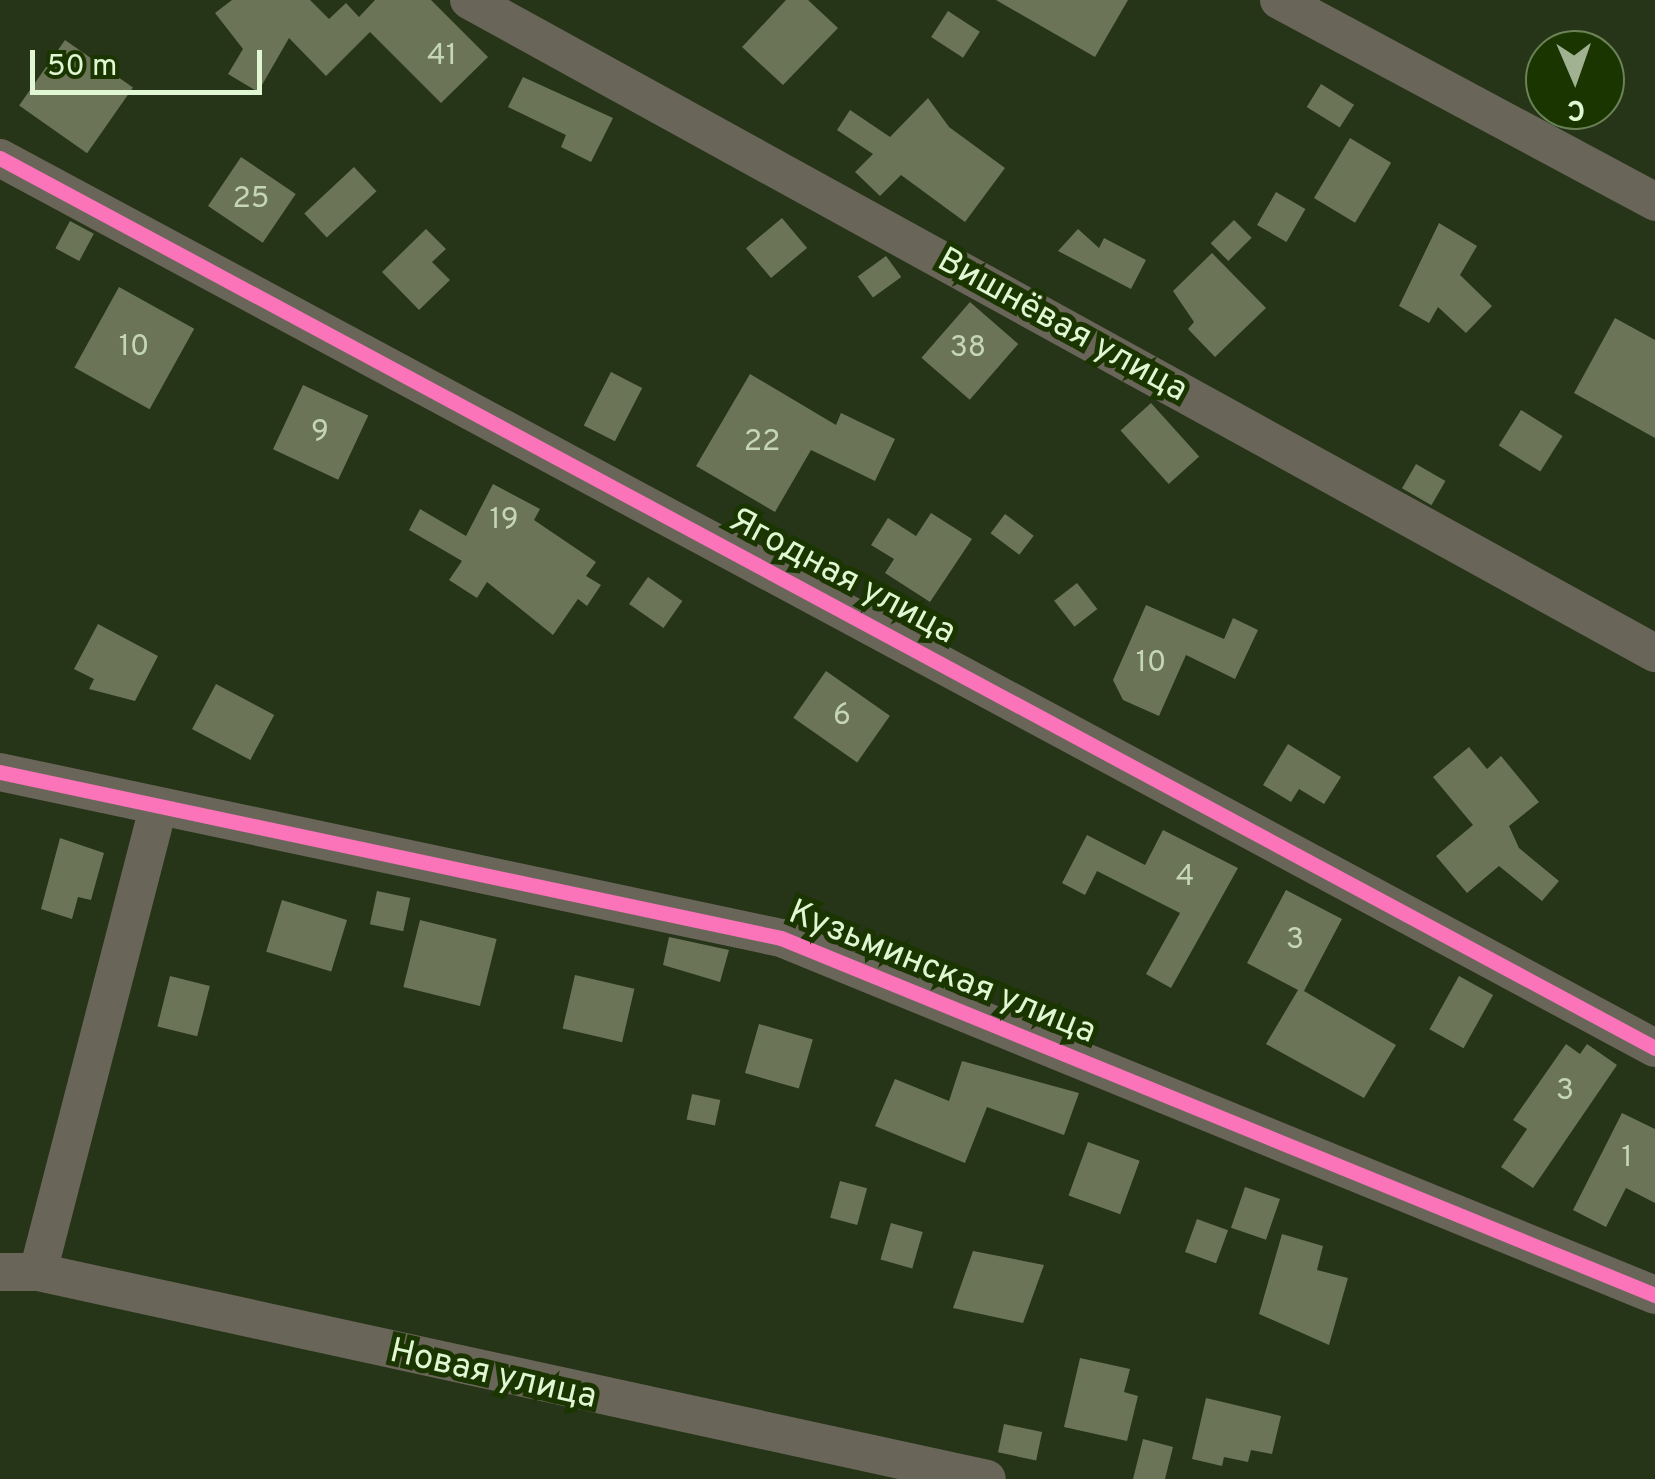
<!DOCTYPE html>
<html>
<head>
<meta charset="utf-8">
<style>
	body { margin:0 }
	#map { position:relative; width:1655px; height:1479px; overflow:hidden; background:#263418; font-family:Overpass,sans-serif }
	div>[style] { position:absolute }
	.building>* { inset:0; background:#6c7457; transform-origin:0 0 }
	.minor>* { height:38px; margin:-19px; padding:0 19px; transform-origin:19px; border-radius:19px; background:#6a6559 }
	.cycleway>* { height:15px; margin:-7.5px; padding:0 7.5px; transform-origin:7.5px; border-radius:7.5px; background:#fb73b8 }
	span { translate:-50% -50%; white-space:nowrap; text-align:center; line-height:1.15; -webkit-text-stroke:10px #1b3501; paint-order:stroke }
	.number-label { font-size:30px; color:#c4d6b4 }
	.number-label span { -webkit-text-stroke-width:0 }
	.street-label { font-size:35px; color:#e1f6d3 }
	.north { position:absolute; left:1525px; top:30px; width:100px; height:100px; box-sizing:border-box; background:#1b3501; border:2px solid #6a8255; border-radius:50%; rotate:178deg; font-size:28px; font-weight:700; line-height:40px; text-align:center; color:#e1f6d3 }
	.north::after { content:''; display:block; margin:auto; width:35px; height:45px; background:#a0b292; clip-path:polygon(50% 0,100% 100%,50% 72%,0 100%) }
	.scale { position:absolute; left:30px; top:50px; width:232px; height:45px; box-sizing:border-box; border:5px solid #e1f6d3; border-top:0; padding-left:12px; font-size:30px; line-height:35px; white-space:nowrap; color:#e1f6d3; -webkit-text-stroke:8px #1b3501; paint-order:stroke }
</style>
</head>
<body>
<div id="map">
	<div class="building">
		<i style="clip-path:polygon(232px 0,310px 0,329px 19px,346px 3px,359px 17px,375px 0,431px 0,488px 57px,441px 103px,370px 32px,326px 76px,289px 38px,258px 92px,228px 74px,243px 49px,215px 13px)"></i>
		<i style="clip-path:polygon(786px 0,808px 0,838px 28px,783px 85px,742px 47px)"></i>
		<i style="clip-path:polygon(996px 0,1128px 0,1095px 57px)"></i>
		<i style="left:948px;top:11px;width:38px;height:31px;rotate:33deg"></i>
		<i style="left:65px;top:40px;width:83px;height:80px;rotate:35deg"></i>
		<i style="clip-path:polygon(523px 77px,613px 118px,591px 162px,561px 147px,566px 135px,508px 107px)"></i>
		<i style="left:1321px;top:84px;width:39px;height:27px;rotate:32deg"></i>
		<i style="clip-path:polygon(928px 98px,949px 127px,1005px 168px,965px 222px,901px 175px,880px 196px,855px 172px,873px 154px,837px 130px,850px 110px,890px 137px)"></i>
		<i style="left:1350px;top:138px;width:48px;height:70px;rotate:31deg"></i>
		<i style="left:241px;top:157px;width:66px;height:59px;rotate:34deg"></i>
		<i style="left:354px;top:167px;width:33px;height:68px;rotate:47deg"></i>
		<i style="left:1276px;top:192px;width:34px;height:38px;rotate:30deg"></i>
		<i style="left:782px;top:218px;width:39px;height:47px;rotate:50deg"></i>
		<i style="left:1234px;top:220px;width:25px;height:33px;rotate:45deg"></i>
		<i style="left:70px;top:221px;width:27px;height:31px;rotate:28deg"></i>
		<i style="clip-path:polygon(1439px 223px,1477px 246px,1460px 275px,1492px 306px,1466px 333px,1438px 307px,1429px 323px,1399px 306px)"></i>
		<i style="clip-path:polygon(426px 229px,446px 249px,432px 262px,450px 280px,419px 310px,382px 272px)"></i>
		<i style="clip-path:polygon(1078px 229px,1099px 248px,1104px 238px,1146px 260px,1131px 289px,1058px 251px)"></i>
		<i style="clip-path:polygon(1212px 253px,1266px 308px,1215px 357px,1188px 329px,1194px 322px,1173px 291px)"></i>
		<i style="left:886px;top:256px;width:26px;height:35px;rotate:54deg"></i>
		<i style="left:119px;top:287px;width:86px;height:92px;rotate:29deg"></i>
		<i style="left:970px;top:302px;width:64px;height:74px;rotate:41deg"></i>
		<i style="clip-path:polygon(1615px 318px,1655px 340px,1655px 438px,1574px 393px)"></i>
		<i style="left:611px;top:372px;width:35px;height:60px;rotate:27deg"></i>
		<i style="clip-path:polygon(750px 374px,836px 425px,841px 413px,895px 439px,875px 481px,811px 450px,775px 512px,696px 466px)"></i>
		<i style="left:303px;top:385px;width:72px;height:71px;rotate:25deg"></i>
		<i style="left:1151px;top:403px;width:72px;height:41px;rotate:48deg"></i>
		<i style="left:1521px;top:410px;width:49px;height:42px;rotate:32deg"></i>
		<i style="left:1416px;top:464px;width:34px;height:28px;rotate:30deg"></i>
		<i style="clip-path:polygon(493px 484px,540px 509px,534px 520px,596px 562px,586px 576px,601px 585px,587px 606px,578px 599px,553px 635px,487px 582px,477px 598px,449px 580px,462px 561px,409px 530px,420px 509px,466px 536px)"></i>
		<i style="clip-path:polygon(931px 513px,972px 539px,930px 602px,885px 573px,894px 559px,871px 545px,888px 518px,916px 536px)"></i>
		<i style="left:1005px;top:514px;width:36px;height:24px;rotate:37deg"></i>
		<i style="left:648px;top:577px;width:42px;height:33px;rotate:35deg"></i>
		<i style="left:1077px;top:583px;width:33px;height:29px;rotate:52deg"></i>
		<i style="clip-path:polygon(1146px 605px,1224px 639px,1233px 618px,1258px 630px,1235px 679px,1186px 655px,1159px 716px,1123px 700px,1113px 680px)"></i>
		<i style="clip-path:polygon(98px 624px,158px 656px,135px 701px,89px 689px,94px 679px,74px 669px)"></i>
		<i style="left:826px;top:671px;width:78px;height:57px;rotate:35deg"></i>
		<i style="left:216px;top:684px;width:66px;height:51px;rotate:28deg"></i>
		<i style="clip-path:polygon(1288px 744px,1341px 777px,1324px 804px,1299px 789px,1291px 802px,1263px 785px)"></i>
		<i style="clip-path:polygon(1469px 747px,1487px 769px,1501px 756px,1539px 802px,1509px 826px,1519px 848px,1559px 881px,1542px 901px,1499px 866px,1467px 893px,1436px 856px,1473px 825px,1433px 777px)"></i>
		<i style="clip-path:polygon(1163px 830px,1238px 868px,1171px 988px,1146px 974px,1180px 913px,1097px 871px,1085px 895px,1062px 883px,1087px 835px,1145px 865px)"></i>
		<i style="clip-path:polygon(60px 838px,104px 853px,91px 900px,78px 897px,72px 919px,41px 909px)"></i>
		<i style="clip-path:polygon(1286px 890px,1342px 919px,1304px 991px,1396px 1045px,1364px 1098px,1266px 1044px,1298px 990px,1247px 963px)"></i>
		<i style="left:377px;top:891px;width:34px;height:34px;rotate:12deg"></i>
		<i style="left:282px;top:900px;width:68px;height:54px;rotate:17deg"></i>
		<i style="left:420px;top:920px;width:79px;height:69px;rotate:14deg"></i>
		<i style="clip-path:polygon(669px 937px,729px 950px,720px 982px,663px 965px)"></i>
		<i style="left:575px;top:975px;width:61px;height:55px;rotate:13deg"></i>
		<i style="left:170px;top:976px;width:41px;height:52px;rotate:14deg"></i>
		<i style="left:1459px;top:976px;width:39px;height:61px;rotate:29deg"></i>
		<i style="left:759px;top:1024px;width:56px;height:51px;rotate:16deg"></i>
		<i style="clip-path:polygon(1566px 1044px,1580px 1054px,1587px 1044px,1617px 1065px,1533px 1188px,1501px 1167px,1527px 1129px,1513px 1120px)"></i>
		<i style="clip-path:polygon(962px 1061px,1079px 1093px,1064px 1135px,987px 1107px,965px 1163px,875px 1126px,895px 1079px,949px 1101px)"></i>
		<i style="left:692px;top:1094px;width:29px;height:26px;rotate:12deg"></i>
		<i style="clip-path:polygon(1622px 1113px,1655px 1129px,1655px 1203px,1626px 1188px,1606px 1227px,1573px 1210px)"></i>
		<i style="left:1088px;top:1142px;width:55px;height:57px;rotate:20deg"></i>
		<i style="left:840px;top:1181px;width:28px;height:38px;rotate:15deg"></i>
		<i style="left:1245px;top:1187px;width:37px;height:43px;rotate:19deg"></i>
		<i style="left:1197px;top:1219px;width:33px;height:35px;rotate:20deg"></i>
		<i style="left:891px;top:1223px;width:33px;height:38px;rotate:16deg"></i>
		<i style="clip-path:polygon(1282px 1234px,1323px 1246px,1317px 1270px,1348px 1278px,1329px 1345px,1259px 1314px)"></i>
		<i style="clip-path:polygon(973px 1251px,1044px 1265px,1023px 1323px,953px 1308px)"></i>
		<i style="clip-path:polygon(1080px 1358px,1130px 1369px,1124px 1392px,1138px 1396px,1127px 1441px,1064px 1427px)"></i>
		<i style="clip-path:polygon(1206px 1398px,1281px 1416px,1272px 1454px,1251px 1450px,1248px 1462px,1224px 1457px,1222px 1466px,1192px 1459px)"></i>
		<i style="left:1004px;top:1424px;width:39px;height:29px;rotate:12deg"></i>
		<i style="clip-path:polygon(1143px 1439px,1173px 1447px,1165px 1479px,1133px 1479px)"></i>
	</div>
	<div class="minor">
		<i style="left:469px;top:0;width:1354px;rotate:28.84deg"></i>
		<i style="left:1279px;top:0;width:427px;rotate:28.2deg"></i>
		<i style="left:0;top:158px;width:1879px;rotate:28.27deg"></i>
		<i style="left:0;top:772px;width:798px;rotate:12deg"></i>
		<i style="left:781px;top:938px;width:944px;rotate:22.22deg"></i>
		<i style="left:0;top:1272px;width:38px"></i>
		<i style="left:38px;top:1272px;width:971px;rotate:12.3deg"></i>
		<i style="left:38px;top:1272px;width:480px;rotate:-75.5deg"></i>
	</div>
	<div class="cycleway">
		<i style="left:0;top:158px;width:1879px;rotate:28.27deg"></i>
		<i style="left:0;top:772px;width:798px;rotate:12deg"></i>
		<i style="left:781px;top:938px;width:944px;rotate:22.22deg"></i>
	</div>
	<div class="number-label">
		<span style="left:442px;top:57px">41</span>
		<span style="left:251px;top:200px">25</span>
		<span style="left:134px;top:348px">10</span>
		<span style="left:968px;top:349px">38</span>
		<span style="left:320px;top:433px">9</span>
		<span style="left:762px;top:443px">22</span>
		<span style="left:504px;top:521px">19</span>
		<span style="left:1151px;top:664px">10</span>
		<span style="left:842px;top:717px">6</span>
		<span style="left:1185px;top:878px">4</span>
		<span style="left:1295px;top:941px">3</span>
		<span style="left:1565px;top:1092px">3</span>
		<span style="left:1627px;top:1159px">1</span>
	</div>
	<div class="street-label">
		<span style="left:1062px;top:326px;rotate:29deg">Вишнёвая улица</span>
		<span style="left:842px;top:577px;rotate:28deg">Ягодная улица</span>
		<span style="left:942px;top:973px;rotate:22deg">Кузьминская улица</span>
		<span style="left:493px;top:1375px;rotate:13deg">Новая улица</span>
	</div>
	<div class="north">С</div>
	<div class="scale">50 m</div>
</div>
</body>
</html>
